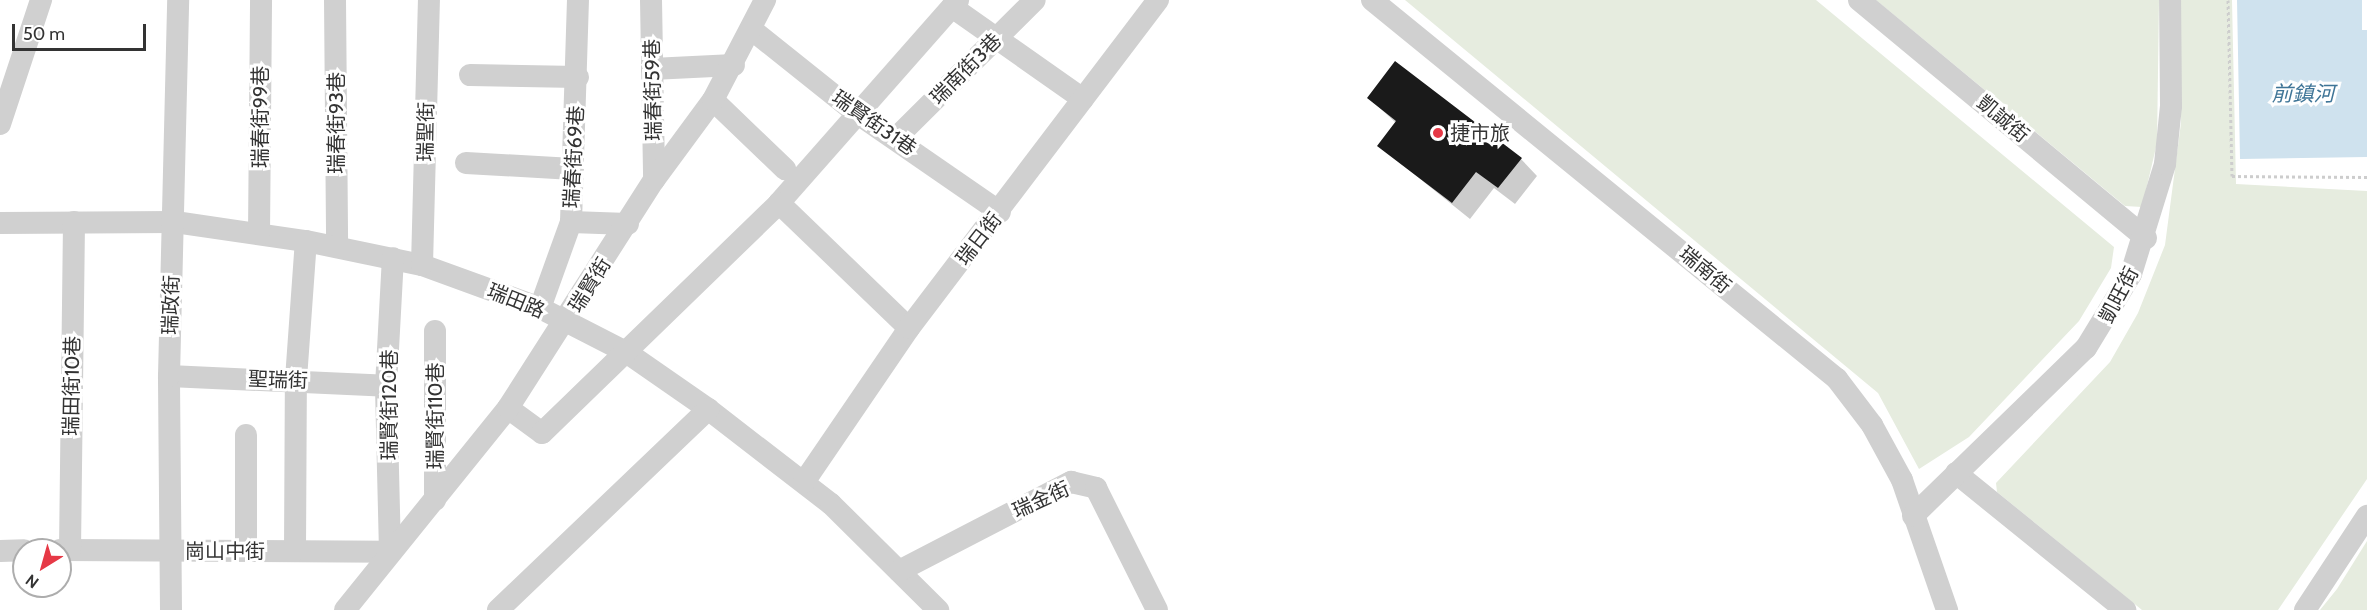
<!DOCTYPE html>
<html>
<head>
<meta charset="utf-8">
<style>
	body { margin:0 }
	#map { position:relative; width:2367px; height:610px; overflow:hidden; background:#fff; font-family:Cabin,"Noto Sans TC",sans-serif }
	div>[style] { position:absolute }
	.green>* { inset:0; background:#e6ecdf }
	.water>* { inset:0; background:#cfe2ee }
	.shadow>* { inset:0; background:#0003 }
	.building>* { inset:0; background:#1a1a1a }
	.path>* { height:3px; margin-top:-1.5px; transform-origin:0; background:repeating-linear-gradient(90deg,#cdcdcd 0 3px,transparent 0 6px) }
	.minor>* { height:22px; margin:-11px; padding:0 11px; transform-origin:11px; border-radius:11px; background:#d0d0d0 }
	.dots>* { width:16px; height:16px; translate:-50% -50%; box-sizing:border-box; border:3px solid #fff; border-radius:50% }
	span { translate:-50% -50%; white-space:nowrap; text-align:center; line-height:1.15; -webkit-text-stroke:6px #fff; paint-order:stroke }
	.street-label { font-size:20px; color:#333 }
	.poi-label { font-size:20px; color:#333 }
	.left { translate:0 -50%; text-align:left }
	.water-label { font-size:21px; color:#3f7597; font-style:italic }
	.north { position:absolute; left:12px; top:538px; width:60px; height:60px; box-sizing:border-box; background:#fff; border:2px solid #adadad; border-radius:50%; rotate:217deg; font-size:16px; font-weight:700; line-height:24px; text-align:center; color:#333 }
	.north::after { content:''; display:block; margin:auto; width:21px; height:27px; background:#e63946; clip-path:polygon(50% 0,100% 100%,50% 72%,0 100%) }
	.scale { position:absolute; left:12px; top:24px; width:134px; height:27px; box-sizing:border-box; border:3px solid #333; border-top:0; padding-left:8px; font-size:18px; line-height:21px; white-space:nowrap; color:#333; -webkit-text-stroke:4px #fff; paint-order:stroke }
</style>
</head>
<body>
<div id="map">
	<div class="green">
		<i style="clip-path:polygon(1405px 0,1816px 0,2114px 247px,2111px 268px,2079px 321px,1969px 437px,1919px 469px,1878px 393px)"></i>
		<i style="clip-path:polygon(1876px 0,2159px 0,2157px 143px,2142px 207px,2125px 206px)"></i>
		<i style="clip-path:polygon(2179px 0,2232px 0,2236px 184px,2367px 191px,2367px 479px,2278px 610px,2142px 610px,1997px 492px,1996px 483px,2110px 362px,2138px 313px,2165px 245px,2181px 123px)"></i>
		<i style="clip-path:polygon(2367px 541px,2367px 610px,2320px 610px,2337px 589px)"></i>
	</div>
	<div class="water">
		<i style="clip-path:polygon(2237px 0,2362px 0,2362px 30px,2367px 30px,2367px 157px,2240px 159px)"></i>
	</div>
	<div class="shadow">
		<i style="clip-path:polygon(1369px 98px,1521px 159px,1537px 176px,1515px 204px,1494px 188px,1470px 219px,1379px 146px,1396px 123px)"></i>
	</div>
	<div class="building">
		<i style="clip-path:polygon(1395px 61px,1522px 158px,1498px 188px,1476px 172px,1452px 203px,1377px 146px,1396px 121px,1367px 98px)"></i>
	</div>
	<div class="path">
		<i style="left:2228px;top:0;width:176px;rotate:88.7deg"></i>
		<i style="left:2232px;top:176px;width:135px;rotate:0.4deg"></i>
	</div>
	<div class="minor">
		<i style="left:335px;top:0;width:247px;rotate:89.5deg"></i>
		<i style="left:651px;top:0;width:180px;rotate:89deg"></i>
		<i style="left:1372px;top:0;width:600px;rotate:39.18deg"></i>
		<i style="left:1837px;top:379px;width:58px;rotate:52.7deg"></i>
		<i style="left:1872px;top:425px;width:63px;rotate:61.4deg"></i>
		<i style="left:1902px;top:480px;width:138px;rotate:70.9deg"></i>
		<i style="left:1859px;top:0;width:373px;rotate:39.7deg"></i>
		<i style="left:952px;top:7px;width:160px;rotate:35.1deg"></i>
		<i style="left:751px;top:29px;width:133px;rotate:38.6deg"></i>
		<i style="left:855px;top:112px;width:176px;rotate:34.6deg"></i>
		<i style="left:652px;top:69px;width:82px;rotate:-2.8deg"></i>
		<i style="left:470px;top:75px;width:108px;rotate:1.1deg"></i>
		<i style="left:713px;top:100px;width:100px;rotate:43.8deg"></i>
		<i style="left:0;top:124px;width:131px;rotate:-71.7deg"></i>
		<i style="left:897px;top:137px;width:194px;rotate:-44.8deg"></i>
		<i style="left:466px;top:163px;width:107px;rotate:3.2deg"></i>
		<i style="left:779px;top:203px;width:271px;rotate:-48.6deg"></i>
		<i style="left:571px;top:222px;width:57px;rotate:2deg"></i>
		<i style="left:0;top:223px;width:175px;rotate:-0.3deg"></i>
		<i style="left:175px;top:222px;width:132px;rotate:8.3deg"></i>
		<i style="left:306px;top:241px;width:118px;rotate:11.7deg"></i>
		<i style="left:422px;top:265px;width:126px;rotate:20deg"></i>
		<i style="left:540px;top:308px;width:97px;rotate:27.1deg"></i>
		<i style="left:626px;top:352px;width:100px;rotate:34.8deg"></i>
		<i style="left:708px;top:409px;width:155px;rotate:37.7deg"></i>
		<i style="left:831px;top:504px;width:151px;rotate:44.7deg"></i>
		<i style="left:259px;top:234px;width:234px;rotate:-89.5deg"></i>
		<i style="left:422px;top:265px;width:265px;rotate:-88.5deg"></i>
		<i style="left:540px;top:308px;width:91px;rotate:-70.2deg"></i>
		<i style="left:571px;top:222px;width:222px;rotate:-88.2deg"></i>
		<i style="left:169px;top:376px;width:217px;rotate:2.6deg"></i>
		<i style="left:508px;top:408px;width:42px;rotate:36.3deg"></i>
		<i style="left:542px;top:433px;width:330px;rotate:-44.1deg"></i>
		<i style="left:779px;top:203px;width:180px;rotate:43.9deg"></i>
		<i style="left:1956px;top:473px;width:218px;rotate:39deg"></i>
		<i style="left:804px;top:482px;width:186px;rotate:-55.7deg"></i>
		<i style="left:909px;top:328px;width:412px;rotate:-52.8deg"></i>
		<i style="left:435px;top:500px;width:169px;rotate:-90deg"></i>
		<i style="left:1913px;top:516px;width:241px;rotate:-44.2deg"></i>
		<i style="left:2086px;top:348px;width:87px;rotate:-58.7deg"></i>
		<i style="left:2131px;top:274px;width:115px;rotate:-72.8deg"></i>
		<i style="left:2165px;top:164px;width:58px;rotate:-84.1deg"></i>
		<i style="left:2171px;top:106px;width:106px;rotate:-90.5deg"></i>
		<i style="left:60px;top:550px;width:330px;rotate:0.3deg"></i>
		<i style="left:390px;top:552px;width:166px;rotate:-91.4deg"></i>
		<i style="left:386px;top:386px;width:128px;rotate:-86.9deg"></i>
		<i style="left:70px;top:550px;width:328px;rotate:-89.3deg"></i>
		<i style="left:246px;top:550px;width:115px;rotate:-90deg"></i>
		<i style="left:295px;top:550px;width:171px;rotate:-89.7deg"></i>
		<i style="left:296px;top:379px;width:138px;rotate:-85.9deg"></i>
		<i style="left:0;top:551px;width:24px;rotate:-2deg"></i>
		<i style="left:899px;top:571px;width:194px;rotate:-27.4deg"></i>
		<i style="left:1071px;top:482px;width:26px;rotate:13deg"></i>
		<i style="left:1096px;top:488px;width:136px;rotate:63.4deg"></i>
		<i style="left:171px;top:610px;width:234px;rotate:-90.5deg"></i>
		<i style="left:169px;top:376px;width:376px;rotate:-88.6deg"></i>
		<i style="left:345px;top:610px;width:260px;rotate:-51.1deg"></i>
		<i style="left:508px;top:408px;width:271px;rotate:-57.4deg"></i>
		<i style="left:654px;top:180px;width:99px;rotate:-53.6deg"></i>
		<i style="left:713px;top:100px;width:113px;rotate:-62.5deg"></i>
		<i style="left:498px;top:610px;width:291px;rotate:-43.7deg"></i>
		<i style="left:2305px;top:610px;width:113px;rotate:-56.6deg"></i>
	</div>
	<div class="dots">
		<i style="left:1438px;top:133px;background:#e63946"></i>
	</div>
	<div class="street-label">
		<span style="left:966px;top:69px;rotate:-45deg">瑞南街3巷</span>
		<span style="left:653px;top:90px;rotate:-91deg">瑞春街59巷</span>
		<span style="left:260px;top:117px;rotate:-90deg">瑞春街99巷</span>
		<span style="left:2003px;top:119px;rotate:40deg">凱誠街</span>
		<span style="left:336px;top:123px;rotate:-90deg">瑞春街93巷</span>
		<span style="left:874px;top:123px;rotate:35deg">瑞賢街31巷</span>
		<span style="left:426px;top:132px;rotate:-89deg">瑞聖街</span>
		<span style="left:574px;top:157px;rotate:-87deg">瑞春街69巷</span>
		<span style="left:979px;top:239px;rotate:-52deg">瑞日街</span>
		<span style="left:1705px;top:270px;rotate:40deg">瑞南街</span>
		<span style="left:590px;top:285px;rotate:-58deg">瑞賢街</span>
		<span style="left:2119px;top:295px;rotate:-62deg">凱旺街</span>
		<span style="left:516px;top:301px;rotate:22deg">瑞田路</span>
		<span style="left:171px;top:305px;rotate:-88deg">瑞政街</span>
		<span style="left:278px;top:380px;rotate:2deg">聖瑞街</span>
		<span style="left:72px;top:386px;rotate:-89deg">瑞田街10巷</span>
		<span style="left:389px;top:405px;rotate:-90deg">瑞賢街120巷</span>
		<span style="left:435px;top:416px;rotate:-90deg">瑞賢街110巷</span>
		<span style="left:1041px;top:500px;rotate:-24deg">瑞金街</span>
		<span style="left:225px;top:551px">崗山中街</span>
	</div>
	<div class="poi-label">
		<span class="left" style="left:1450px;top:133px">捷市旅</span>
	</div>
	<div class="water-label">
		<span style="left:2303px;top:94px">前鎮河</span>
	</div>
	<div class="north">N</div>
	<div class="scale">50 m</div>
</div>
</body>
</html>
